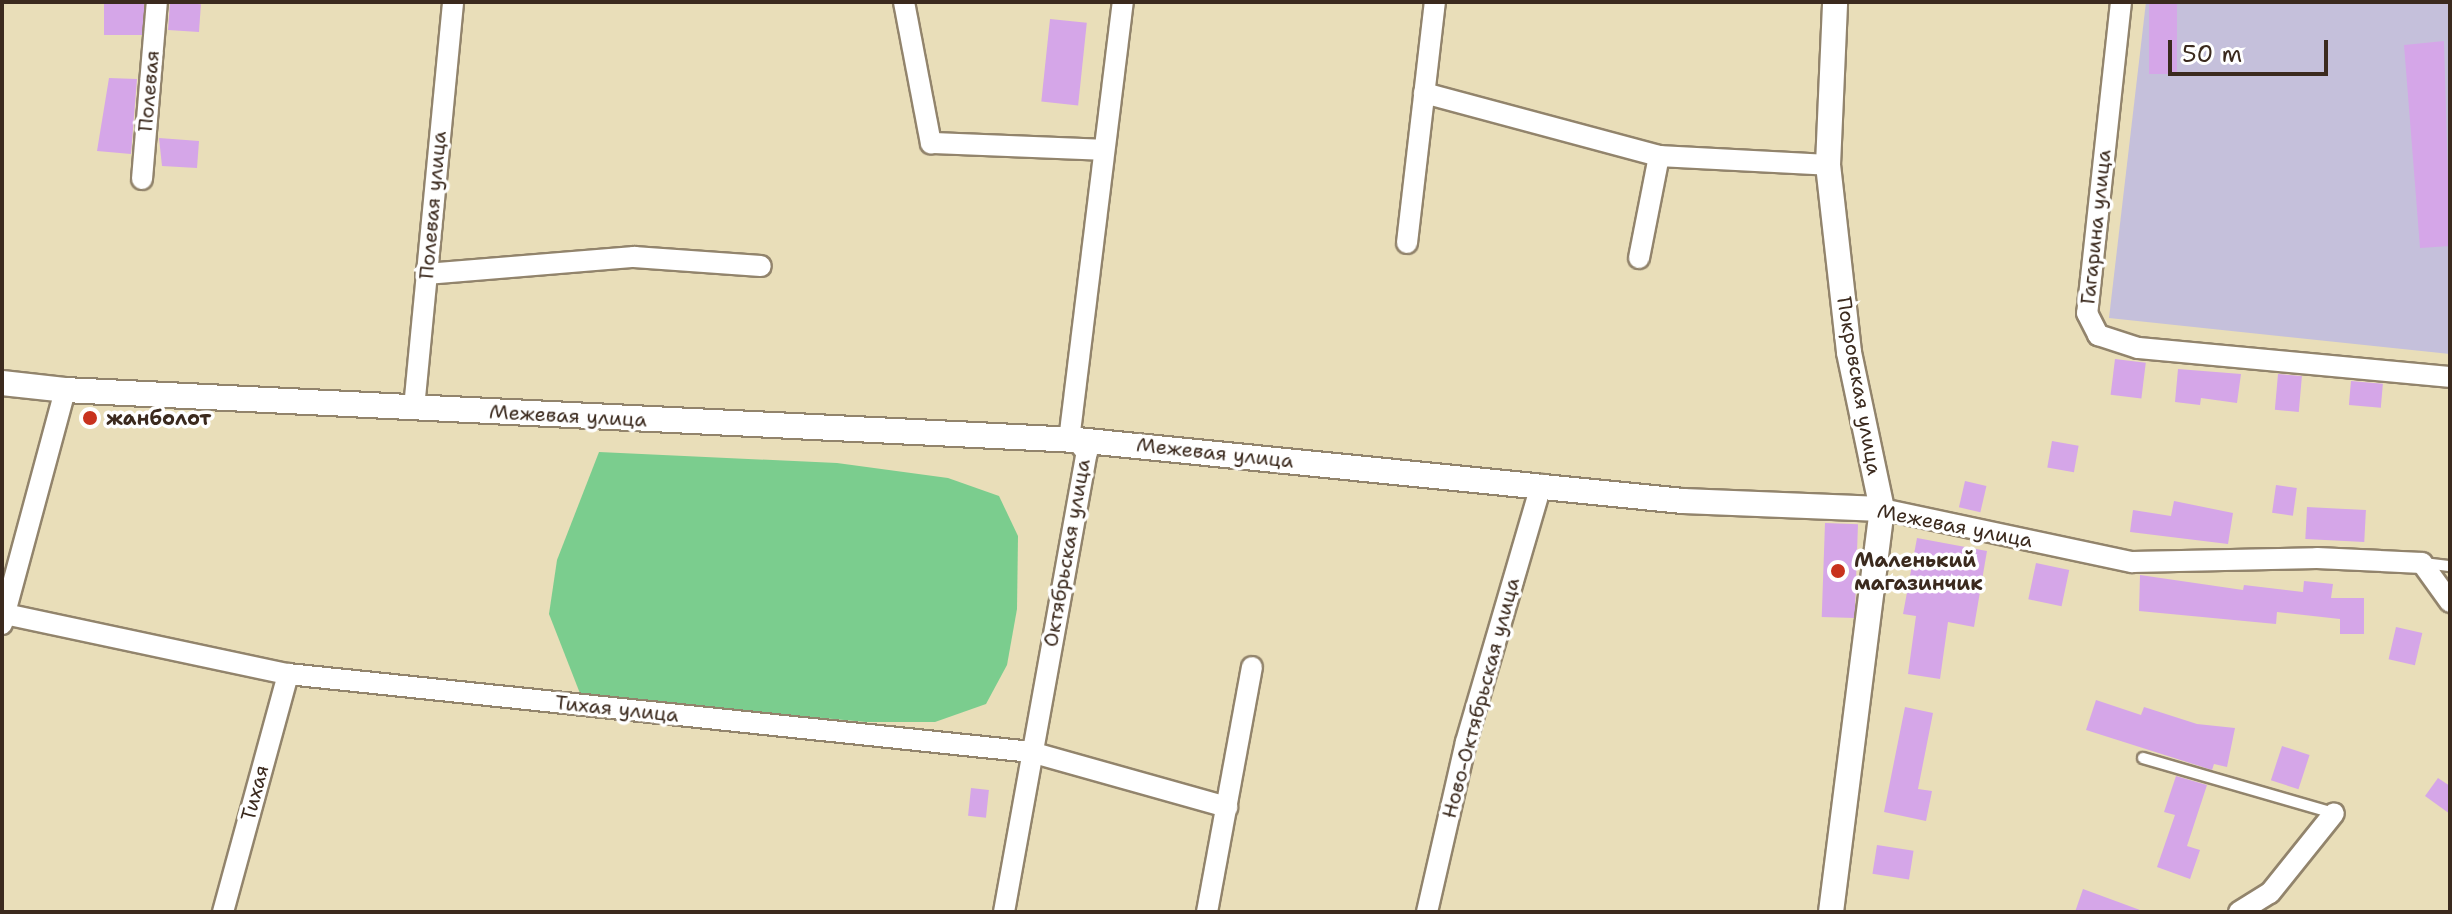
<!DOCTYPE html>
<html>
<head>
<meta charset="utf-8">
<style>
	body { margin:0 }
	#map { position:relative; width:2452px; height:914px; overflow:hidden; background:#e9deb9; font-family:"Shantell Sans",sans-serif }
	div>[style] { position:absolute }
	.industrial>* { inset:0; background:#c5c0db }
	.green>* { inset:0; background:#7bcd8e }
	.building>* { inset:0; background:#d5a6e8; transform-origin:0 0 }
	.roads { filter:drop-shadow(2px 0 #92846c) drop-shadow(-2px 0 #92846c) drop-shadow(0 2px #92846c) drop-shadow(0 -2px #92846c) }
	.service>* { height:10px; margin:-5px; padding:0 5px; transform-origin:5px; border-radius:5px; background:#fff }
	.minor>* { height:20px; margin:-10px; padding:0 10px; transform-origin:10px; border-radius:10px; background:#fff }
	.tertiary>* { height:24px; margin:-12px; padding:0 12px; transform-origin:12px; border-radius:12px; background:#fff }
	.dots>* { width:22px; height:22px; translate:-50% -50%; box-sizing:border-box; border:4px solid #fff; border-radius:50% }
	span { translate:-50% -50%; white-space:nowrap; text-align:center; line-height:1.15; -webkit-text-stroke:7px #fff; paint-order:stroke }
	.street-label { font-size:20px; color:#3b2a1e }
	.poi-label { font-size:20px; color:#3b2a1e; font-weight:700 }
	.left { translate:0 -50%; text-align:left }
	.frame { position:absolute; inset:0; border:4px solid #3b2a1e; pointer-events:none }
	.scale { position:absolute; left:2168px; top:40px; width:160px; height:36px; box-sizing:border-box; border:4px solid #3b2a1e; border-top:0; padding-left:10px; font-size:24px; line-height:28px; white-space:nowrap; color:#3b2a1e; -webkit-text-stroke:6px #fff; paint-order:stroke }
</style>
</head>
<body>
<div id="map">
	<div class="industrial">
		<i style="clip-path:polygon(2146px 2px,2450px 2px,2450px 354px,2109px 318px)"></i>
	</div>
	<div class="green">
		<i style="clip-path:polygon(599px 452px,837px 463px,948px 478px,999px 496px,1018px 536px,1017px 609px,1007px 665px,986px 704px,935px 722px,866px 722px,581px 696px,549px 614px,557px 560px)"></i>
	</div>
	<div class="building">
		<i style="left:104px;top:2px;width:40px;height:33px"></i>
		<i style="left:170px;top:2px;width:31px;height:28px;rotate:4deg"></i>
		<i style="left:2149px;top:2px;width:28px;height:72px"></i>
		<i style="left:1050px;top:19px;width:37px;height:83px;rotate:6deg"></i>
		<i style="clip-path:polygon(2444px 41px,2450px 246px,2420px 248px,2404px 45px)"></i>
		<i style="clip-path:polygon(109px 78px,137px 79px,131px 154px,97px 151px)"></i>
		<i style="clip-path:polygon(159px 138px,199px 141px,197px 168px,162px 166px)"></i>
		<i style="left:2115px;top:359px;width:31px;height:36px;rotate:7deg"></i>
		<i style="clip-path:polygon(2178px 369px,2241px 374px,2237px 403px,2201px 398px,2200px 405px,2175px 402px)"></i>
		<i style="left:2278px;top:374px;width:24px;height:36px;rotate:5deg"></i>
		<i style="left:2351px;top:381px;width:32px;height:24px;rotate:5deg"></i>
		<i style="left:2052px;top:441px;width:27px;height:27px;rotate:10deg"></i>
		<i style="left:1965px;top:481px;width:22px;height:27px;rotate:13deg"></i>
		<i style="left:2276px;top:485px;width:21px;height:28px;rotate:8deg"></i>
		<i style="clip-path:polygon(2174px 501px,2233px 513px,2228px 544px,2130px 532px,2133px 510px,2171px 516px)"></i>
		<i style="left:2307px;top:507px;width:59px;height:32px;rotate:3deg"></i>
		<i style="left:1825px;top:523px;width:33px;height:94px;rotate:2deg"></i>
		<i style="clip-path:polygon(1917px 538px,1987px 551px,1974px 627px,1948px 622px,1940px 679px,1908px 674px,1916px 616px,1903px 614px)"></i>
		<i style="left:2036px;top:563px;width:34px;height:37px;rotate:12deg"></i>
		<i style="clip-path:polygon(2140px 575px,2243px 590px,2244px 585px,2303px 592px,2304px 581px,2333px 584px,2331px 598px,2364px 598px,2364px 634px,2340px 634px,2340px 619px,2277px 612px,2276px 624px,2139px 611px)"></i>
		<i style="left:2396px;top:627px;width:27px;height:33px;rotate:13deg"></i>
		<i style="clip-path:polygon(2096px 700px,2141px 715px,2144px 707px,2197px 724px,2235px 728px,2227px 767px,2214px 764px,2212px 770px,2086px 730px)"></i>
		<i style="clip-path:polygon(1905px 707px,1933px 713px,1918px 789px,1932px 791px,1926px 821px,1884px 812px)"></i>
		<i style="left:2282px;top:746px;width:29px;height:36px;rotate:18deg"></i>
		<i style="clip-path:polygon(2176px 776px,2207px 785px,2187px 846px,2200px 850px,2190px 879px,2157px 867px,2175px 815px,2164px 812px)"></i>
		<i style="clip-path:polygon(2438px 778px,2450px 786px,2450px 814px,2425px 796px)"></i>
		<i style="left:971px;top:788px;width:18px;height:28px;rotate:6deg"></i>
		<i style="left:1877px;top:845px;width:37px;height:29px;rotate:9deg"></i>
		<i style="clip-path:polygon(2083px 889px,2140px 910px,2140px 912px,2075px 912px)"></i>
	</div>
	<div class="roads">
		<div class="service">
			<i style="left:2424px;top:563px;width:26px;rotate:7deg"></i>
			<i style="left:2143px;top:758px;width:199px;rotate:16.1deg"></i>
		</div>
		<div class="minor">
			<i style="left:904px;top:2px;width:144px;rotate:79.2deg"></i>
			<i style="left:931px;top:143px;width:173px;rotate:2.3deg"></i>
			<i style="left:2121px;top:2px;width:313px;rotate:96.2deg"></i>
			<i style="left:2087px;top:313px;width:25px;rotate:63deg"></i>
			<i style="left:2098px;top:335px;width:42px;rotate:18deg"></i>
			<i style="left:2138px;top:348px;width:313px;rotate:5.3deg"></i>
			<i style="left:1424px;top:93px;width:243px;rotate:15deg"></i>
			<i style="left:1659px;top:156px;width:169px;rotate:3deg"></i>
			<i style="left:142px;top:179px;width:178px;rotate:-85.2deg"></i>
			<i style="left:1407px;top:243px;width:243px;rotate:-83.4deg"></i>
			<i style="left:1639px;top:258px;width:104px;rotate:-78.9deg"></i>
			<i style="left:426px;top:274px;width:209px;rotate:-4.7deg"></i>
			<i style="left:634px;top:257px;width:127px;rotate:4.1deg"></i>
			<i style="left:414px;top:408px;width:408px;rotate:-84.5deg"></i>
			<i style="left:1882px;top:509px;width:256px;rotate:12deg"></i>
			<i style="left:2132px;top:562px;width:185px;rotate:-1.2deg"></i>
			<i style="left:2317px;top:558px;width:105px;rotate:2.7deg"></i>
			<i style="left:2422px;top:563px;width:48px;rotate:54.3deg"></i>
			<i style="left:5px;top:614px;width:289px;rotate:12deg"></i>
			<i style="left:288px;top:674px;width:747px;rotate:5.99deg"></i>
			<i style="left:1031px;top:752px;width:204px;rotate:15.7deg"></i>
			<i style="left:2px;top:624px;width:242px;rotate:-74.9deg"></i>
			<i style="left:223px;top:912px;width:247px;rotate:-74.7deg"></i>
			<i style="left:1004px;top:912px;width:466px;rotate:-79.8deg"></i>
			<i style="left:1087px;top:453px;width:27px;rotate:-129deg"></i>
			<i style="left:1070px;top:432px;width:433px;rotate:-83deg"></i>
			<i style="left:1207px;top:912px;width:249px;rotate:-79.6deg"></i>
			<i style="left:1427px;top:912px;width:174px;rotate:-77.1deg"></i>
			<i style="left:1466px;top:742px;width:268px;rotate:-73.7deg"></i>
			<i style="left:2239px;top:912px;width:36px;rotate:-32deg"></i>
			<i style="left:2270px;top:893px;width:102px;rotate:-51.3deg"></i>
		</div>
		<div class="tertiary">
			<i style="left:2px;top:383px;width:63px;rotate:6.3deg"></i>
			<i style="left:65px;top:390px;width:1013px;rotate:2.83deg"></i>
			<i style="left:1077px;top:440px;width:609px;rotate:5.75deg"></i>
			<i style="left:1683px;top:501px;width:199px;rotate:2.3deg"></i>
			<i style="left:1831px;top:912px;width:406px;rotate:-82.8deg"></i>
			<i style="left:1882px;top:509px;width:160px;rotate:-101.9deg"></i>
			<i style="left:1849px;top:352px;width:188px;rotate:-96.4deg"></i>
			<i style="left:1828px;top:165px;width:163px;rotate:-87.5deg"></i>
		</div>
	</div>
	<div class="dots">
		<i style="left:90px;top:418px;background:#c8321e"></i>
		<i style="left:1838px;top:571px;background:#c8321e"></i>
	</div>
	<div class="street-label">
		<span style="left:149px;top:91px;rotate:-85deg">Полевая</span>
		<span style="left:433px;top:205px;rotate:-85deg">Полевая улица</span>
		<span style="left:2096px;top:227px;rotate:-84deg">Гагарина улица</span>
		<span style="left:1859px;top:386px;rotate:80deg">Покровская улица</span>
		<span style="left:568px;top:416px;rotate:3deg">Межевая улица</span>
		<span style="left:1215px;top:453px;rotate:6deg">Межевая улица</span>
		<span style="left:1955px;top:526px;rotate:11deg">Межевая улица</span>
		<span style="left:1067px;top:553px;rotate:-80deg">Октябрьская улица</span>
		<span style="left:1481px;top:698px;rotate:-75deg">Ново-Октябрьская улица</span>
		<span style="left:617px;top:709px;rotate:6deg">Тихая улица</span>
		<span style="left:255px;top:793px;rotate:-75deg">Тихая</span>
	</div>
	<div class="poi-label">
		<span class="left" style="left:106px;top:418px">жанболот</span>
		<span class="left" style="left:1854px;top:572px">Маленький<br>магазинчик</span>
	</div>
	<div class="frame"></div>
	<div class="scale">50 m</div>
</div>
</body>
</html>
